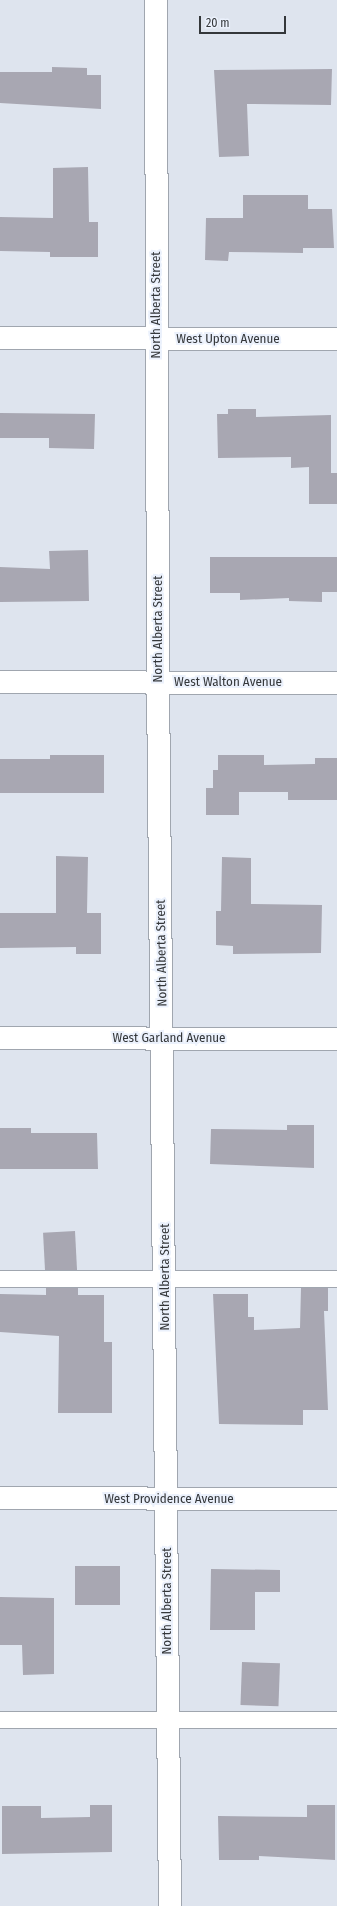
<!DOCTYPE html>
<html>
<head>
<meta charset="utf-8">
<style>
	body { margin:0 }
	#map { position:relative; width:337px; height:1906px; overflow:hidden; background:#dee4ee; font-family:"Fira Sans Condensed",sans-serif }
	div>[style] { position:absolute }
	.building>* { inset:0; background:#a8a7b2; transform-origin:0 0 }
	.roads { filter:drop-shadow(1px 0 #a0a6af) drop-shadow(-1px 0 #a0a6af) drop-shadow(0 1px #a0a6af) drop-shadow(0 -1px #a0a6af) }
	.lane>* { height:16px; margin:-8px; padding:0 8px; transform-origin:8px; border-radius:8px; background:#fff }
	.street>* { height:22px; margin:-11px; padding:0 11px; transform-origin:11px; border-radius:11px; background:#fff }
	.secondary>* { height:22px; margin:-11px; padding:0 11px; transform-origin:11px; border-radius:11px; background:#fff }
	span { translate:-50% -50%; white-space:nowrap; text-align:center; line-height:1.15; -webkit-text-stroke:4px #ebf1fc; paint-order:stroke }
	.street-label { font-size:13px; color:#34373a }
	.scale { position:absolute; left:199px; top:16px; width:87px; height:18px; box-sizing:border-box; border:2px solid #34373a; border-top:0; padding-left:5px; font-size:12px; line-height:14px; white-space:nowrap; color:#34373a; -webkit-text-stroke:3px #ebf1fc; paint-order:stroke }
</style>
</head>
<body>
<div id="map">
	<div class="building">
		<i style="clip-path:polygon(52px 67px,87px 68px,87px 75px,101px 75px,101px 109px,0 103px,0 72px,52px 72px)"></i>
		<i style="clip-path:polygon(332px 69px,331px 105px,247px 104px,249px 156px,219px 157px,214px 70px)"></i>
		<i style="clip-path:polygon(88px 167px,89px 222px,98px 222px,98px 257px,50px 257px,50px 252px,0 251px,0 217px,53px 218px,53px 168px)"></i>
		<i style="clip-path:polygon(243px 195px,308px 195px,308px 209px,332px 209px,334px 248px,303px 248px,303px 253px,229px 252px,228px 261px,205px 260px,206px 218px,243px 218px)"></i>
		<i style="clip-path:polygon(228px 409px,256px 409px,256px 417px,331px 415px,331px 473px,337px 473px,337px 504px,309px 504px,309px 467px,291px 468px,291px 457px,218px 458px,217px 414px,228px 414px)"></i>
		<i style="clip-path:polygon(0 413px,95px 414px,94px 449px,49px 448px,49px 438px,0 438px)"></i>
		<i style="clip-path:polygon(88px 550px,89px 601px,0 602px,0 567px,50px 569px,49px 551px)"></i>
		<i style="clip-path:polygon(210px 557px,337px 557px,337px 592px,322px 592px,322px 602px,289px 601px,289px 598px,240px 600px,240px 593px,210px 593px)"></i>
		<i style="clip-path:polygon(50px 755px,104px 755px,104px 793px,0 793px,0 759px,50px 759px)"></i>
		<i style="clip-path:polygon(218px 755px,264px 755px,264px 765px,315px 764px,315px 758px,337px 758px,337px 800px,288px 800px,288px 792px,239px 792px,239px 815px,206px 815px,206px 788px,213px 788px,213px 770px,218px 770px)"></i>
		<i style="clip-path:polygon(56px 856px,88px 857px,87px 913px,101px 913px,101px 954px,76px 954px,76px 947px,0 948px,0 913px,56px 913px)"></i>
		<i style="clip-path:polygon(222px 857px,251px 858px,251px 904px,322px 905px,321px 953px,233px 954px,233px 946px,216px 945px,216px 911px,221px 911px)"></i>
		<i style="clip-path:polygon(287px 1125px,314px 1125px,314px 1168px,210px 1164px,211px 1129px,287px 1130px)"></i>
		<i style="clip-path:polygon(0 1128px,31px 1128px,31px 1133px,97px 1133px,98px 1169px,0 1169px)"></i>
		<i style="left:75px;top:1231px;width:39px;height:32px;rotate:87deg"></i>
		<i style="clip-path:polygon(46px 1288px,78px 1288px,78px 1295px,104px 1295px,104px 1342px,112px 1342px,112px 1413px,58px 1413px,59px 1336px,0 1332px,0 1294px,46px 1295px)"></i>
		<i style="clip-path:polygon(301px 1288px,328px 1288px,328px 1311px,324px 1311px,328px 1410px,303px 1410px,303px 1425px,219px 1424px,213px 1294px,248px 1294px,248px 1317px,254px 1317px,254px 1330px,300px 1328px)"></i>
		<i style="left:75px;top:1566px;width:45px;height:39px"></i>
		<i style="clip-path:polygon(211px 1569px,280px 1570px,280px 1592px,255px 1592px,255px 1630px,210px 1630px)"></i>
		<i style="clip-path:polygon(0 1597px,54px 1598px,54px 1674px,23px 1675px,22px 1645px,0 1645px)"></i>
		<i style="left:242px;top:1662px;width:38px;height:43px;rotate:2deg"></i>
		<i style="clip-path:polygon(90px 1805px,112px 1805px,112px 1852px,2px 1854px,2px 1806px,41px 1806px,41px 1818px,90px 1817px)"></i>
		<i style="clip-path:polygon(307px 1805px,335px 1805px,335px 1860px,259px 1856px,259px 1860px,219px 1860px,218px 1816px,307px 1817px)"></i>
	</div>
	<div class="roads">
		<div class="lane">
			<i style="left:0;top:1279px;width:337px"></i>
			<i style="left:0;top:1720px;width:337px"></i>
		</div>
		<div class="street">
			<i style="left:0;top:338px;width:337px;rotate:0.2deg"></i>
			<i style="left:0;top:682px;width:337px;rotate:0.2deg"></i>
			<i style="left:0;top:1498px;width:337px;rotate:0.2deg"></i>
		</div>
		<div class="secondary">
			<i style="left:156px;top:0;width:682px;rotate:89.83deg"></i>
			<i style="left:158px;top:682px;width:1224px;rotate:89.44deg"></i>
			<i style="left:0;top:1038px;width:337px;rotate:0.2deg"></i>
		</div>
	</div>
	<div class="street-label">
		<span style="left:156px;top:305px;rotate:-90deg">North Alberta Street</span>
		<span style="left:228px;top:339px">West Upton Avenue</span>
		<span style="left:158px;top:629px;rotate:-90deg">North Alberta Street</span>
		<span style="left:228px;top:682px">West Walton Avenue</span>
		<span style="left:162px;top:953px;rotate:-91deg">North Alberta Street</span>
		<span style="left:169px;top:1038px">West Garland Avenue</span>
		<span style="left:165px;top:1277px;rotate:-90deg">North Alberta Street</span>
		<span style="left:169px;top:1499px">West Providence Avenue</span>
		<span style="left:167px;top:1601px;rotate:-90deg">North Alberta Street</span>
	</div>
	<div class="scale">20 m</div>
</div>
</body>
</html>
